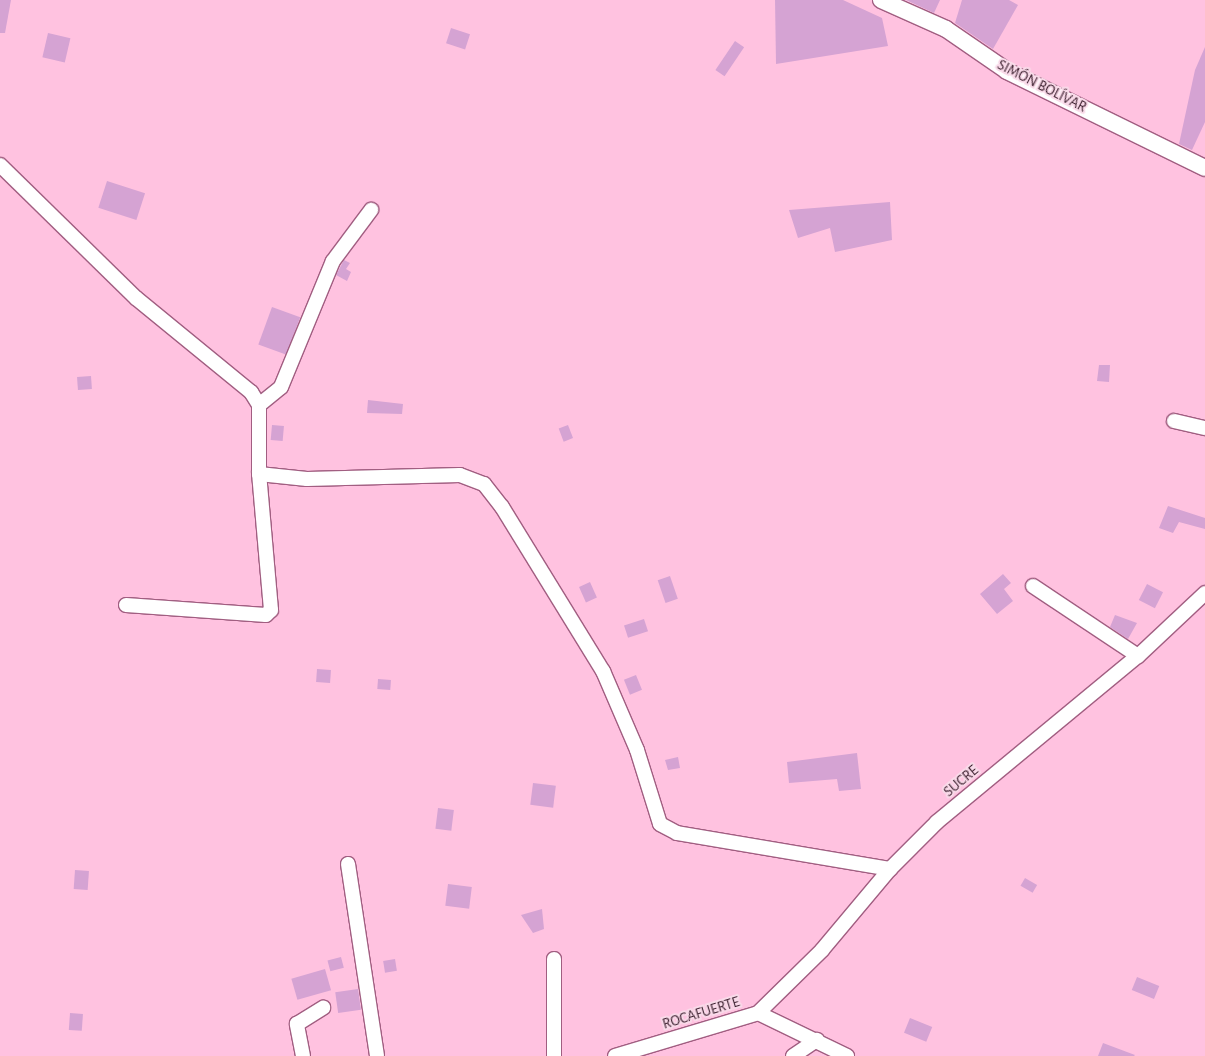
<!DOCTYPE html>
<html>
<head>
<meta charset="utf-8">
<style>
	body { margin:0 }
	#map { position:relative; width:1205px; height:1056px; overflow:hidden; background:#ffc2e0; font-family:"Alegreya Sans",sans-serif }
	div>[style] { position:absolute }
	.building>* { inset:0; background:#d5a3d3; transform-origin:0 0 }
	.roads { filter:drop-shadow(1px 0 #a15e81) drop-shadow(-1px 0 #a15e81) drop-shadow(0 1px #a15e81) drop-shadow(0 -1px #a15e81) }
	.minor>* { height:14px; margin:-7px; padding:0 7px; transform-origin:7px; border-radius:7px; background:#fff }
	.tertiary>* { height:16px; margin:-8px; padding:0 8px; transform-origin:8px; border-radius:8px; background:#fff }
	span { translate:-50% -50%; white-space:nowrap; text-align:center; line-height:1.15; -webkit-text-stroke:4px #f9dae9; paint-order:stroke }
	.street-label { font-size:15px; color:#3e2231 }
</style>
</head>
<body>
<div id="map">
	<div class="building">
		<i style="clip-path:polygon(0 0,11px 0,5px 33px,0 33px)"></i>
		<i style="clip-path:polygon(775px 0,843px 0,882px 18px,888px 46px,776px 64px)"></i>
		<i style="clip-path:polygon(906px 0,940px 0,934px 13px)"></i>
		<i style="clip-path:polygon(962px 0,1009px 0,1018px 5px,993px 49px,955px 23px)"></i>
		<i style="left:451px;top:28px;width:20px;height:16px;rotate:18deg"></i>
		<i style="left:48px;top:33px;width:23px;height:25px;rotate:13deg"></i>
		<i style="left:735px;top:41px;width:11px;height:35px;rotate:34deg"></i>
		<i style="clip-path:polygon(1205px 47px,1205px 122px,1192px 150px,1179px 144px,1195px 70px)"></i>
		<i style="left:107px;top:181px;width:40px;height:28px;rotate:18deg"></i>
		<i style="clip-path:polygon(890px 202px,892px 240px,835px 252px,830px 228px,798px 238px,789px 210px)"></i>
		<i style="clip-path:polygon(344px 260px,350px 263px,346px 269px,351px 272px,347px 281px,336px 275px)"></i>
		<i style="left:272px;top:307px;width:30px;height:40px;rotate:20deg"></i>
		<i style="clip-path:polygon(1099px 365px,1110px 365px,1109px 382px,1097px 381px)"></i>
		<i style="left:91px;top:376px;width:13px;height:14px;rotate:86deg"></i>
		<i style="clip-path:polygon(368px 400px,403px 404px,402px 414px,367px 413px)"></i>
		<i style="left:272px;top:425px;width:12px;height:15px;rotate:5deg"></i>
		<i style="left:568px;top:425px;width:14px;height:10px;rotate:69deg"></i>
		<i style="clip-path:polygon(1168px 506px,1205px 518px,1205px 529px,1179px 522px,1173px 533px,1159px 528px)"></i>
		<i style="clip-path:polygon(1003px 574px,1011px 583px,1004px 589px,1013px 601px,997px 614px,980px 594px)"></i>
		<i style="left:670px;top:576px;width:24px;height:13px;rotate:71deg"></i>
		<i style="left:590px;top:582px;width:17px;height:12px;rotate:66deg"></i>
		<i style="left:1147px;top:584px;width:18px;height:18px;rotate:27deg"></i>
		<i style="clip-path:polygon(1115px 615px,1137px 623px,1128px 639px,1110px 627px)"></i>
		<i style="left:644px;top:619px;width:13px;height:21px;rotate:72deg"></i>
		<i style="left:317px;top:669px;width:14px;height:13px;rotate:4deg"></i>
		<i style="left:636px;top:675px;width:16px;height:13px;rotate:68deg"></i>
		<i style="left:378px;top:679px;width:13px;height:10px;rotate:4deg"></i>
		<i style="clip-path:polygon(857px 753px,861px 789px,839px 791px,837px 779px,789px 783px,787px 762px)"></i>
		<i style="clip-path:polygon(678px 757px,680px 768px,668px 770px,665px 760px)"></i>
		<i style="left:533px;top:783px;width:23px;height:22px;rotate:7deg"></i>
		<i style="left:438px;top:808px;width:16px;height:21px;rotate:7deg"></i>
		<i style="left:75px;top:870px;width:14px;height:19px;rotate:4deg"></i>
		<i style="left:1025px;top:878px;width:14px;height:9px;rotate:30deg"></i>
		<i style="left:448px;top:884px;width:24px;height:22px;rotate:7deg"></i>
		<i style="clip-path:polygon(542px 909px,544px 929px,533px 933px,521px 915px)"></i>
		<i style="left:341px;top:957px;width:11px;height:14px;rotate:75deg"></i>
		<i style="left:395px;top:959px;width:12px;height:12px;rotate:81deg"></i>
		<i style="left:325px;top:969px;width:22px;height:35px;rotate:74deg"></i>
		<i style="left:1137px;top:977px;width:24px;height:14px;rotate:22deg"></i>
		<i style="left:358px;top:989px;width:21px;height:23px;rotate:82deg"></i>
		<i style="left:70px;top:1013px;width:13px;height:17px;rotate:4deg"></i>
		<i style="left:910px;top:1018px;width:24px;height:16px;rotate:22deg"></i>
		<i style="clip-path:polygon(1103px 1043px,1135px 1055px,1134px 1056px,1098px 1056px)"></i>
	</div>
	<div class="roads">
		<div class="minor">
			<i style="left:0;top:165px;width:190px;rotate:44.4deg"></i>
			<i style="left:136px;top:298px;width:149px;rotate:39.3deg"></i>
			<i style="left:251px;top:392px;width:15px;rotate:58deg"></i>
			<i style="left:259px;top:405px;width:69px;rotate:90deg"></i>
			<i style="left:259px;top:474px;width:48px;rotate:5.9deg"></i>
			<i style="left:307px;top:479px;width:153px;rotate:-1.5deg"></i>
			<i style="left:460px;top:475px;width:26px;rotate:21deg"></i>
			<i style="left:484px;top:484px;width:29px;rotate:52deg"></i>
			<i style="left:502px;top:507px;width:193px;rotate:58.4deg"></i>
			<i style="left:603px;top:671px;width:86px;rotate:66.7deg"></i>
			<i style="left:637px;top:750px;width:77px;rotate:72.7deg"></i>
			<i style="left:660px;top:824px;width:19px;rotate:28deg"></i>
			<i style="left:677px;top:833px;width:216px;rotate:9.6deg"></i>
			<i style="left:259px;top:405px;width:28px;rotate:-39deg"></i>
			<i style="left:281px;top:387px;width:136px;rotate:-67.6deg"></i>
			<i style="left:333px;top:261px;width:64px;rotate:-53.3deg"></i>
			<i style="left:1174px;top:421px;width:32px;rotate:13deg"></i>
			<i style="left:1033px;top:586px;width:126px;rotate:33.7deg"></i>
			<i style="left:126px;top:605px;width:140px;rotate:4.1deg"></i>
			<i style="left:266px;top:615px;width:7px;rotate:-45deg"></i>
			<i style="left:271px;top:610px;width:137px;rotate:-95deg"></i>
			<i style="left:348px;top:864px;width:194px;rotate:81.4deg"></i>
			<i style="left:758px;top:1013px;width:90px;rotate:-44.5deg"></i>
			<i style="left:822px;top:950px;width:106px;rotate:-50deg"></i>
			<i style="left:890px;top:869px;width:66px;rotate:-45deg"></i>
			<i style="left:937px;top:822px;width:261px;rotate:-39.6deg"></i>
			<i style="left:1138px;top:656px;width:92px;rotate:-43.2deg"></i>
			<i style="left:303px;top:1056px;width:33px;rotate:-101deg"></i>
			<i style="left:297px;top:1024px;width:31px;rotate:-32deg"></i>
			<i style="left:554px;top:1056px;width:97px;rotate:-90deg"></i>
			<i style="left:615px;top:1056px;width:149px;rotate:-16.7deg"></i>
			<i style="left:758px;top:1013px;width:99px;rotate:25.8deg"></i>
			<i style="left:793px;top:1056px;width:29px;rotate:-34deg"></i>
		</div>
		<div class="tertiary">
			<i style="left:881px;top:0;width:71px;rotate:24deg"></i>
			<i style="left:946px;top:29px;width:74px;rotate:34.5deg"></i>
			<i style="left:1007px;top:71px;width:220px;rotate:26.1deg"></i>
		</div>
	</div>
	<div class="street-label">
		<span style="left:1042px;top:86px;rotate:27deg">SIMÓN BOLÍVAR</span>
		<span style="left:961px;top:781px;rotate:-40deg">SUCRE</span>
		<span style="left:701px;top:1013px;rotate:-17deg">ROCAFUERTE</span>
	</div>
</div>
</body>
</html>
